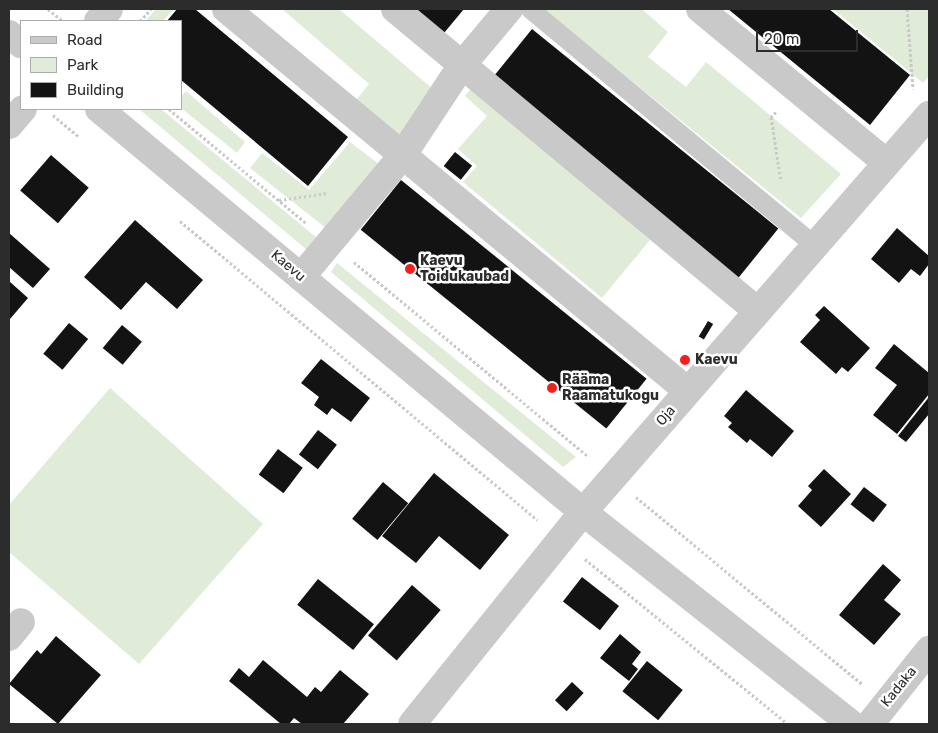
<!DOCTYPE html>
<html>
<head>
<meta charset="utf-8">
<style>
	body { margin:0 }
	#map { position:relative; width:938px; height:733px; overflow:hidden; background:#fff; font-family:Rubik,sans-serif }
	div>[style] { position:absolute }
	.green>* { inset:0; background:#e1ecd8 }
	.building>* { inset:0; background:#131313; transform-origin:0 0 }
	.path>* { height:3px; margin-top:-1.5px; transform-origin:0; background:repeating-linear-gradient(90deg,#c9c9c9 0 2.5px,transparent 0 5px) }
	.service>* { height:19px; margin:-9.5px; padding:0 9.5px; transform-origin:9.5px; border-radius:9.5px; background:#c9c9c9 }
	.minor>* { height:28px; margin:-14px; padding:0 14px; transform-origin:14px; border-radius:14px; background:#c9c9c9 }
	.tertiary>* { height:28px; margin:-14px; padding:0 14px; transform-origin:14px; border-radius:14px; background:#c9c9c9 }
	.dots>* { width:14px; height:14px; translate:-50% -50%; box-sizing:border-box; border:2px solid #fff; border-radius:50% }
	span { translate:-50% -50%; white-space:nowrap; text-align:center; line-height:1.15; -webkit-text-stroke:5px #fff; paint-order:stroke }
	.poi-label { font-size:14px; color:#2c2c2c; font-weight:700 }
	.left { translate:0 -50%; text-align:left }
	.street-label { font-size:14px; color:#2c2c2c }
	.frame { position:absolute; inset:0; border:10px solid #2c2c2c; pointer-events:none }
	.legend { position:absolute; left:20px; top:20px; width:162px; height:90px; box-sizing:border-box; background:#fff; border:1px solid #ababab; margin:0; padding:6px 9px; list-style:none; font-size:15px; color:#2c2c2c }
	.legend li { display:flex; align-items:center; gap:10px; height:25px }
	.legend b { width:25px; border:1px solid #ababab }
	.scale { position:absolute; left:756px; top:30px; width:102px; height:22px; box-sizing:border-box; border:2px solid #2c2c2c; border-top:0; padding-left:6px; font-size:15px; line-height:18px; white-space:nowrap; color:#2c2c2c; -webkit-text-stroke:4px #fff; paint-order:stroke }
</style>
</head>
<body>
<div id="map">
	<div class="green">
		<i style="clip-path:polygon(156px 9px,174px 9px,163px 21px,145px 21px)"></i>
		<i style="clip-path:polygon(282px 9px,339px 9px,434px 90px,399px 138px,356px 100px,369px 84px)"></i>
		<i style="clip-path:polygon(543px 9px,642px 9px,668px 32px,648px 57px,686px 87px,706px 62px,841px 174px,801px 218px)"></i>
		<i style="clip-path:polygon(833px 9px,929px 9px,929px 76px,923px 83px)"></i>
		<i style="clip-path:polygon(472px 87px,650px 240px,602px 298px,463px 182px,477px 166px,458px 149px,487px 116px,465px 96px)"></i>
		<i style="clip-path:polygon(186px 91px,245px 142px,237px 153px,181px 108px,181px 97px)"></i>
		<i style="clip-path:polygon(139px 109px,161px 109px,317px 238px,307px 250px)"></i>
		<i style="clip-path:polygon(350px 142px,380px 165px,327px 229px,250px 168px,262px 153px,309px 190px)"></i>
		<i style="clip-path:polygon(337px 263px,576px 457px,563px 467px,331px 272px)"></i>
		<i style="clip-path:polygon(110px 388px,263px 524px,139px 664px,9px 552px,9px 505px)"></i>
	</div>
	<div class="building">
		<i style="clip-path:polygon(177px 9px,195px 9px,348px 137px,308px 186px,181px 80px,181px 21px,167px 21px)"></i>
		<i style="clip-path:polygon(414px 9px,464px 9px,444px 33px)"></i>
		<i style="clip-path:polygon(728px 9px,829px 9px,910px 75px,870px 125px)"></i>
		<i style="left:532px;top:29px;width:317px;height:64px;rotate:39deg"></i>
		<i style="left:455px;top:152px;width:22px;height:18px;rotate:39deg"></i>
		<i style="left:51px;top:155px;width:50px;height:47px;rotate:41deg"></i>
		<i style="left:401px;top:180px;width:316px;height:64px;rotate:39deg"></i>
		<i style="clip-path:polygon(135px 220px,203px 280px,177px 309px,146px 282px,121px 310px,84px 277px)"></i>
		<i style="clip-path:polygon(897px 228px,929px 256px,929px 264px,920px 276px,911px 269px,899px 283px,871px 259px)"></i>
		<i style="clip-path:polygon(9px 233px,50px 269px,33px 288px,9px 267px)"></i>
		<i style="clip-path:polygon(9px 281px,28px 298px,10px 319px,9px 318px)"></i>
		<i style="clip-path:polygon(824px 306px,870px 348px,848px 372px,842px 367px,836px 374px,800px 342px,820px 320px,815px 315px)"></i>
		<i style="left:708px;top:321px;width:6px;height:18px;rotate:31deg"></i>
		<i style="left:69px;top:323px;width:25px;height:40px;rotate:40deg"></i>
		<i style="left:122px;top:325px;width:26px;height:30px;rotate:40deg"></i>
		<i style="clip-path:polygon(894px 344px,929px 373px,929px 394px,897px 434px,873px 415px,897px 385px,875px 368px)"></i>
		<i style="clip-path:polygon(321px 359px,370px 398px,351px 422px,332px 408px,327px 415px,314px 405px,319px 397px,301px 383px)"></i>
		<i style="clip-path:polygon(746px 390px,794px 431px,772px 457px,750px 439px,747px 443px,728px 427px,732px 423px,724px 416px)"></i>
		<i style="clip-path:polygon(929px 397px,929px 414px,906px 442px,898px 436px)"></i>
		<i style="left:318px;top:430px;width:24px;height:31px;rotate:38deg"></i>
		<i style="left:278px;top:449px;width:31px;height:32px;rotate:37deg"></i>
		<i style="clip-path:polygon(824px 469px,851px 494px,821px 527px,798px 506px,812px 490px,808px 486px)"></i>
		<i style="clip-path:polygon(434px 473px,509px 535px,480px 570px,439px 536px,416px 563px,382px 536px)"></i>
		<i style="left:383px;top:482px;width:33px;height:48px;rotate:40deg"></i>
		<i style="left:864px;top:487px;width:29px;height:22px;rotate:38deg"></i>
		<i style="clip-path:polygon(883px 564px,901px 580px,884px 600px,901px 614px,874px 645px,839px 615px)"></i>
		<i style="left:582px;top:577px;width:47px;height:31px;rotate:38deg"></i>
		<i style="left:318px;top:579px;width:72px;height:33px;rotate:39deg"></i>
		<i style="left:412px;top:585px;width:38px;height:67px;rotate:41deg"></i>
		<i style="clip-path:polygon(620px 634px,641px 652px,632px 664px,638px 669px,629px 681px,600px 658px)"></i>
		<i style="clip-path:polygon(56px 636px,101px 675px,58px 724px,9px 684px,37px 650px,41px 654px)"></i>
		<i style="clip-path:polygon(263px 660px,307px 697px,315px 687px,321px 692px,340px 670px,369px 694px,343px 724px,302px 724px,294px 718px,289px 724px,281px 724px,229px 681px,239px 668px,249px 677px)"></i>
		<i style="left:647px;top:661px;width:46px;height:39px;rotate:39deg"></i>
		<i style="left:572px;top:682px;width:16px;height:25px;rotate:43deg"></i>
	</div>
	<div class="path">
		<i style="left:48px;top:9px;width:19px;rotate:39deg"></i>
		<i style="left:907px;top:9px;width:80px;rotate:85.7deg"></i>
		<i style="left:140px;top:21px;width:16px;rotate:-47deg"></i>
		<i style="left:169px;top:109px;width:178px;rotate:39.8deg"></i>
		<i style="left:776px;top:112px;width:7px;rotate:135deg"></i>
		<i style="left:771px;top:117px;width:65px;rotate:81.1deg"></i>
		<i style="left:53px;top:115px;width:34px;rotate:40deg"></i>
		<i style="left:279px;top:200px;width:50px;rotate:-8deg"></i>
		<i style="left:180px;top:221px;width:466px;rotate:39.9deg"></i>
		<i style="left:354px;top:262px;width:305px;rotate:39.7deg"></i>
		<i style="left:636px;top:497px;width:293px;rotate:39.6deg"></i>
		<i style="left:585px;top:559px;width:262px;rotate:39.1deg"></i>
	</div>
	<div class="service">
		<i style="left:530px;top:9px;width:371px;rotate:39.7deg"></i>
	</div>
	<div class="minor">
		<i style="left:226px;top:9px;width:599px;rotate:39.59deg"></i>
		<i style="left:395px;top:9px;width:472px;rotate:39.8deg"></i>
		<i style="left:700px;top:9px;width:242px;rotate:39.5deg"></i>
		<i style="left:98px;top:21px;width:16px;rotate:-47deg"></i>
		<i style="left:9px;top:34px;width:16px;rotate:40deg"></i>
		<i style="left:99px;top:109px;width:630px;rotate:39.78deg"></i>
		<i style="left:583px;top:512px;width:342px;rotate:38.3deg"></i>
		<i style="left:9px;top:125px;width:21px;rotate:-49deg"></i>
		<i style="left:301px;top:277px;width:158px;rotate:-50.1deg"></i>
		<i style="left:402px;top:156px;width:109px;rotate:-56.6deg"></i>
		<i style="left:462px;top:65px;width:73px;rotate:-50deg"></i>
		<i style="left:9px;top:637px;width:19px;rotate:-51deg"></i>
		<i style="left:870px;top:724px;width:95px;rotate:-51.4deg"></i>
	</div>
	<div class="tertiary">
		<i style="left:412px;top:724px;width:272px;rotate:-51.1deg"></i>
		<i style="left:583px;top:512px;width:527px;rotate:-48.93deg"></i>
	</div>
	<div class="dots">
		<i style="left:410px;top:269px;background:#f41f1d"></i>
		<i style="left:685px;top:360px;background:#f41f1d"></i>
		<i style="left:552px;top:388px;background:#f41f1d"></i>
	</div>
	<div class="poi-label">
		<span class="left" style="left:420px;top:269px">Kaevu<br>Toidukaubad</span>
		<span class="left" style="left:695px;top:360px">Kaevu</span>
		<span class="left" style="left:562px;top:388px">Rääma<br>Raamatukogu</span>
	</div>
	<div class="street-label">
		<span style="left:288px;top:266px;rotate:40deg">Kaevu</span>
		<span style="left:666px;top:416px;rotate:-49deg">Oja</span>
		<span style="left:899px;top:687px;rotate:-51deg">Kadaka</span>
	</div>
	<div class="frame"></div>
	<ul class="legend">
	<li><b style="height:6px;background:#c9c9c9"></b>Road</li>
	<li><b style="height:14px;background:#e1ecd8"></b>Park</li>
	<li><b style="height:14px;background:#131313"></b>Building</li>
	</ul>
	<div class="scale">20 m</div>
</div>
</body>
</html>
